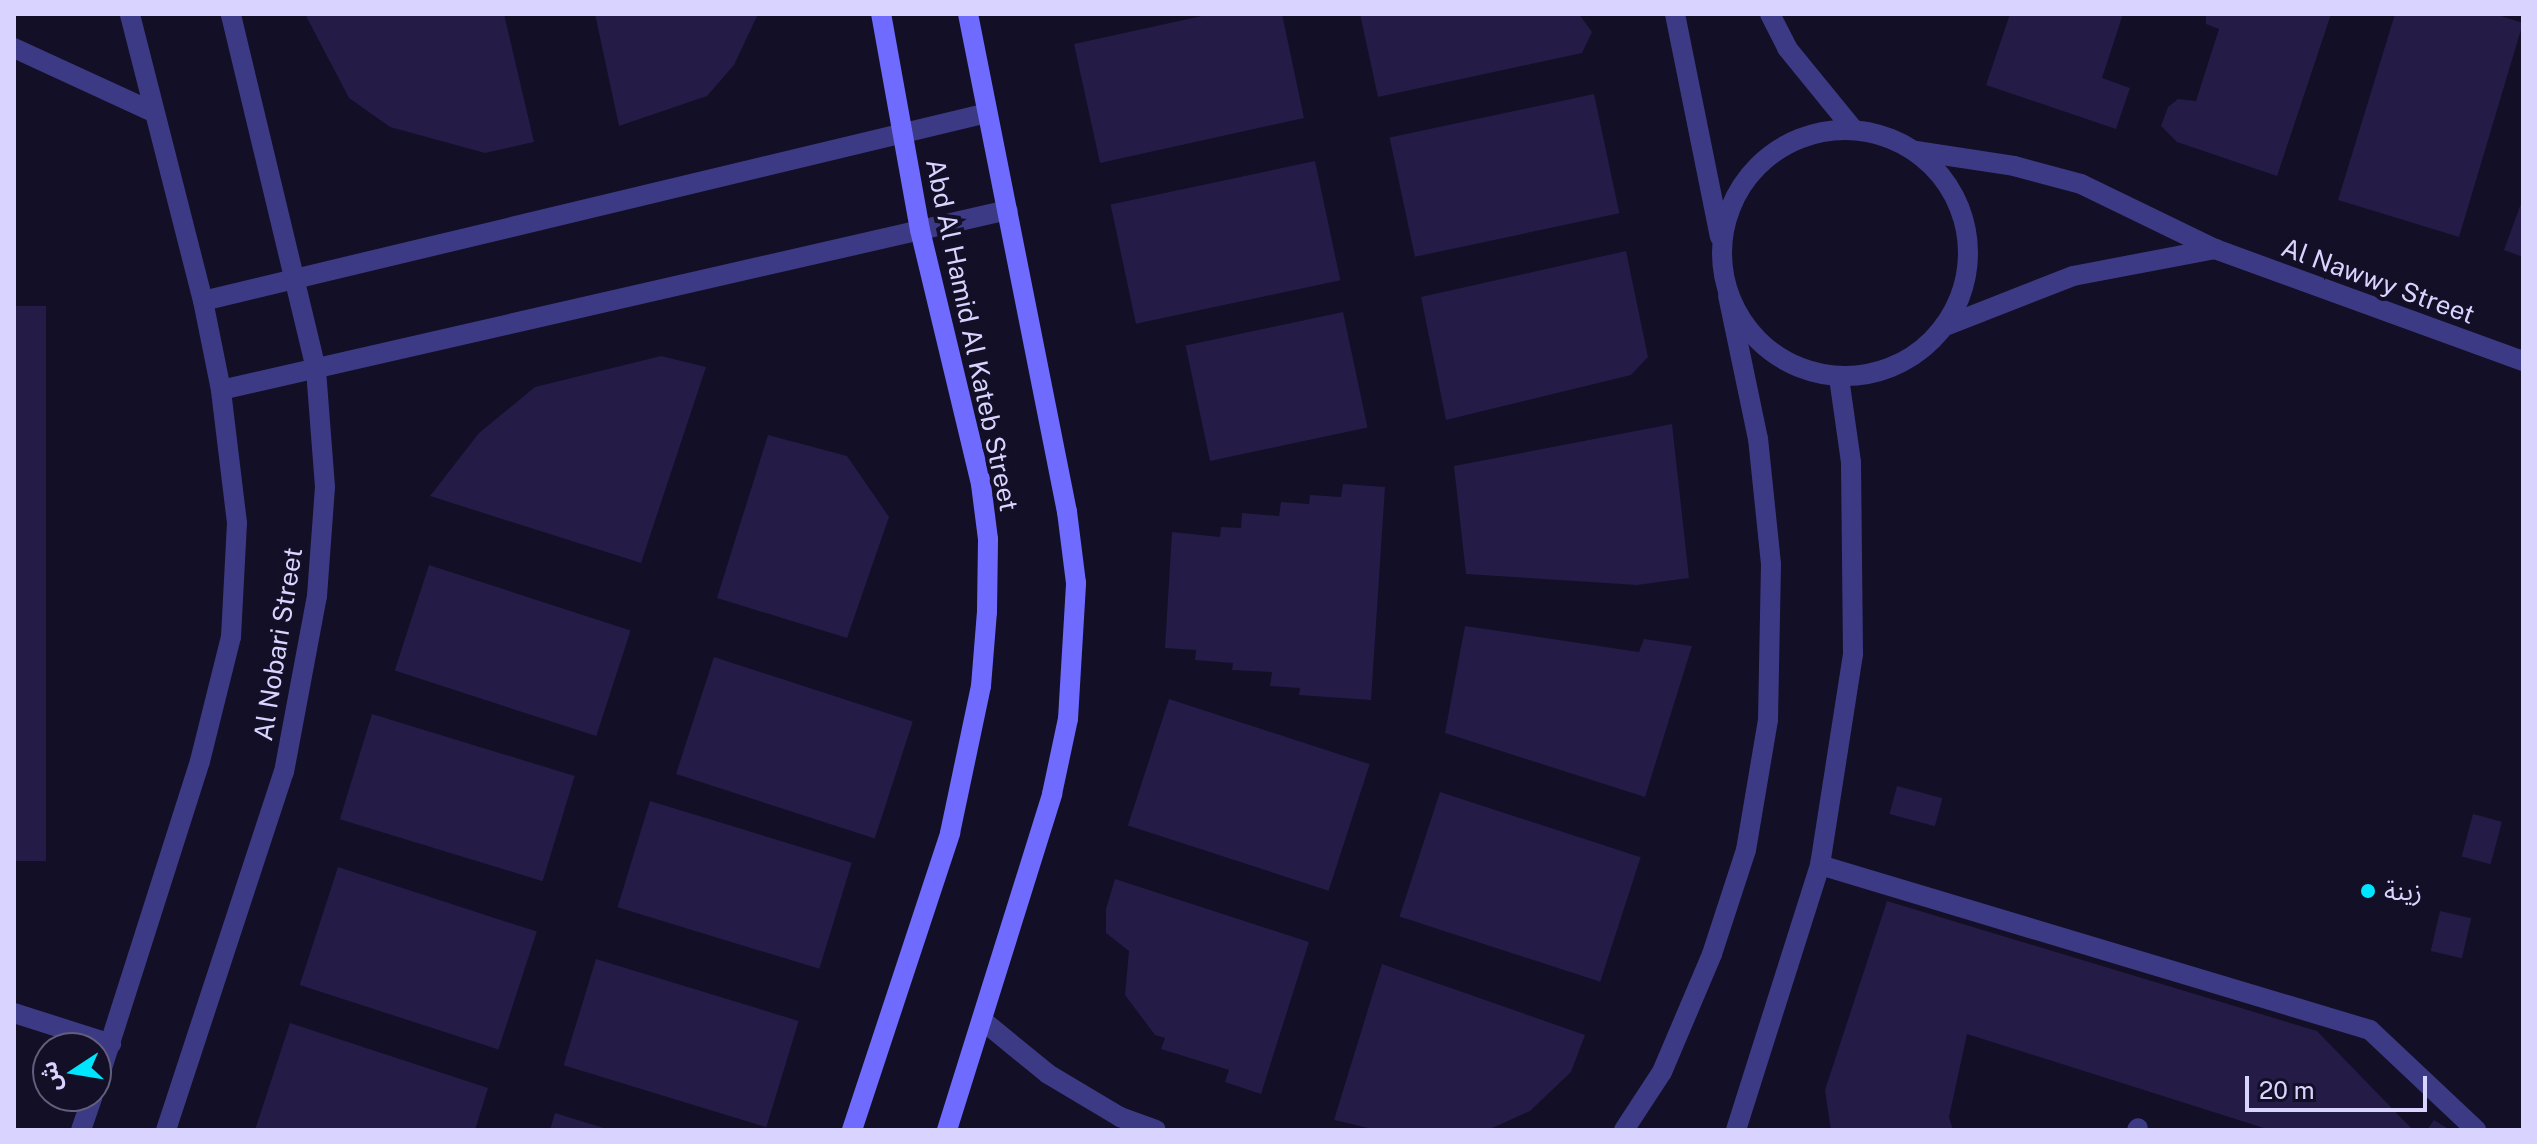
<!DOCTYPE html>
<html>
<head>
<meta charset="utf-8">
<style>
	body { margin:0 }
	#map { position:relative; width:2537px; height:1144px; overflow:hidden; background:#130f26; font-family:"Public Sans","Noto Sans Arabic",sans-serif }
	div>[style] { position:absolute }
	.building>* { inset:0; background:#241b47; transform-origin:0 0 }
	.lane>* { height:20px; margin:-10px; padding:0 10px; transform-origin:10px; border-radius:10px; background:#3d3a85 }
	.street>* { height:20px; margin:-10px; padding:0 10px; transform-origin:10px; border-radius:10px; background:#3d3a85 }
	.street>.ring { margin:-10px; padding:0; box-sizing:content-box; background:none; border:20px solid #3d3a85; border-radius:50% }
	.secondary>* { height:20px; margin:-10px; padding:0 10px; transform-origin:10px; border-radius:10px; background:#6f6bff }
	.dots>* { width:22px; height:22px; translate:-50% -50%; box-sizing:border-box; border:4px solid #130f26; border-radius:50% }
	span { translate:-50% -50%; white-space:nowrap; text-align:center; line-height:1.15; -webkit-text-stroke:8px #130f26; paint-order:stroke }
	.street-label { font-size:26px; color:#d9d4ff }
	.poi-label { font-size:26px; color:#d9d4ff }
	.left { translate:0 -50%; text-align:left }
	.frame { position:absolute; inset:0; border:16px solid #d9d4ff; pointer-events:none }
	.north { position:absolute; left:32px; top:1032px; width:80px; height:80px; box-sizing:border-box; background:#130f26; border:2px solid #625e7d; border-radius:50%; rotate:258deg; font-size:22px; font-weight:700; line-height:32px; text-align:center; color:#d9d4ff }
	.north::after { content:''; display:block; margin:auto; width:28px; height:36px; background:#00e5ff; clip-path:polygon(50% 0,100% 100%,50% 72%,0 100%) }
	.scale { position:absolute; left:2245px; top:1076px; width:182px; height:36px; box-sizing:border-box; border:4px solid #d9d4ff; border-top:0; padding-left:10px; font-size:24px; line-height:28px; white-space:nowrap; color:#d9d4ff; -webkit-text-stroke:6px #130f26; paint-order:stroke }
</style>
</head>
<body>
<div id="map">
	<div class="building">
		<i style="clip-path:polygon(305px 14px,504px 14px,534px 142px,485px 153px,390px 127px,349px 98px)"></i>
		<i style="clip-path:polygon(595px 14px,758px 14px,734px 65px,707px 96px,619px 126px)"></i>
		<i style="clip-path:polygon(1211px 14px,1282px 14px,1304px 118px,1100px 163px,1074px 44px)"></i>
		<i style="clip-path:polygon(1360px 14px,1579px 14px,1592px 32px,1582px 53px,1378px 97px)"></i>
		<i style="clip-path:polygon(2010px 14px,2123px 14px,2102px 78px,2130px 88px,2116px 129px,1986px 85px)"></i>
		<i style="clip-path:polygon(2206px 14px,2331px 14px,2277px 176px,2177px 142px,2161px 126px,2168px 107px,2178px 99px,2196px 101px,2219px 29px,2206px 24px)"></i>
		<i style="clip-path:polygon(2395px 14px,2495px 14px,2523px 23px,2459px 237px,2338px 200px)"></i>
		<i style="left:1594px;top:94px;width:122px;height:209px;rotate:78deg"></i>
		<i style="left:1315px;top:161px;width:122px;height:209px;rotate:78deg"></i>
		<i style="clip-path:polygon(2523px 198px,2523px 257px,2504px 250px)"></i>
		<i style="clip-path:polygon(1626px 251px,1648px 357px,1631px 375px,1446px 420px,1421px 297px)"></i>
		<i style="left:14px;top:306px;width:32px;height:555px"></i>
		<i style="left:1343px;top:312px;width:118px;height:161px;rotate:78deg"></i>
		<i style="clip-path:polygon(661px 356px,706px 367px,641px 563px,430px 496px,479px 433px,535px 387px)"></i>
		<i style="clip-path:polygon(1672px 424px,1689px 578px,1637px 585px,1466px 574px,1454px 466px)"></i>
		<i style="clip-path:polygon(768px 435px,847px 456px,889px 517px,847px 638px,717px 598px)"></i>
		<i style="clip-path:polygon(1343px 484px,1385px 487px,1371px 700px,1299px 695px,1300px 688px,1270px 686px,1272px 672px,1232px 670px,1233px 663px,1195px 660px,1196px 650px,1165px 648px,1172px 532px,1220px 537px,1221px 527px,1241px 528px,1242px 513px,1279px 516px,1281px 502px,1309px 504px,1310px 495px,1341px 497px)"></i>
		<i style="left:429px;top:565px;width:212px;height:111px;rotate:18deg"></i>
		<i style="clip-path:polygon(1465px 626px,1639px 652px,1644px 639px,1692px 646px,1645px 797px,1445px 733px)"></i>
		<i style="left:714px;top:657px;width:209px;height:123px;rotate:18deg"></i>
		<i style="left:1169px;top:699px;width:211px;height:133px;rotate:18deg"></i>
		<i style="left:372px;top:714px;width:212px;height:110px;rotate:17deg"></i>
		<i style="left:1897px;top:786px;width:47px;height:29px;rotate:15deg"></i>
		<i style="left:1440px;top:792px;width:211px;height:131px;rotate:18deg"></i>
		<i style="left:650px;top:801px;width:211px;height:111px;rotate:17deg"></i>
		<i style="left:2473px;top:814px;width:30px;height:44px;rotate:15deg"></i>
		<i style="left:338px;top:867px;width:209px;height:124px;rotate:18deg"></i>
		<i style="clip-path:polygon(1115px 879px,1309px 942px,1261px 1094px,1225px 1082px,1229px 1070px,1161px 1049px,1165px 1038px,1155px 1035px,1125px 995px,1129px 951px,1106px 933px,1106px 909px)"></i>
		<i style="clip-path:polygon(1887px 901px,2317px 1031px,2413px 1130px,2270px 1130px,1967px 1034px,1949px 1117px,1953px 1130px,1831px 1130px,1825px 1090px)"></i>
		<i style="left:2440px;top:911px;width:32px;height:41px;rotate:13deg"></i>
		<i style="left:596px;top:959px;width:212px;height:111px;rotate:17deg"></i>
		<i style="clip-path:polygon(1382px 964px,1585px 1035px,1571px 1072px,1530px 1111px,1488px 1130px,1377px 1130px,1334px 1120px)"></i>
		<i style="clip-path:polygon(290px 1023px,488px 1088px,475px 1130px,255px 1130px)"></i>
		<i style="clip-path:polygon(555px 1113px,607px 1129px,607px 1130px,550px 1130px)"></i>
		<i style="clip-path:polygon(2434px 1120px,2450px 1130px,2427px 1130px)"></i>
	</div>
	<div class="lane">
		<i style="left:1820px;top:865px;width:574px;rotate:16.7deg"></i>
		<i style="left:2370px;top:1030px;width:146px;rotate:43.3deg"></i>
		<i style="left:14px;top:1013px;width:102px;rotate:17.7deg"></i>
		<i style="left:2137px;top:1130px;width:2px;rotate:-63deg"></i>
	</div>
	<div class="street">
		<i style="left:1675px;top:14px;width:227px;rotate:78.6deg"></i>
		<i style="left:1770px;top:14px;width:38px;rotate:63deg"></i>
		<i style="left:1787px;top:48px;width:104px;rotate:50.8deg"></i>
		<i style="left:14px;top:48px;width:151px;rotate:24.7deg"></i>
		<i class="ring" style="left:1722px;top:130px;width:226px;height:226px"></i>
		<i style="left:1916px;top:151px;width:99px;rotate:8.7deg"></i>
		<i style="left:2014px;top:166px;width:69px;rotate:15deg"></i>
		<i style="left:2081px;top:184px;width:149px;rotate:25.9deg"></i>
		<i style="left:2215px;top:249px;width:328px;rotate:20deg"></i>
		<i style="left:203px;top:301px;width:806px;rotate:-13.48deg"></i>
		<i style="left:1948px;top:325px;width:134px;rotate:-21.4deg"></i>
		<i style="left:2073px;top:276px;width:145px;rotate:-10.8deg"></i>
		<i style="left:221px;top:390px;width:807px;rotate:-12.88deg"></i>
		<i style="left:982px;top:1020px;width:85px;rotate:39.3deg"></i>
		<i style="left:1048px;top:1074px;width:84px;rotate:30.8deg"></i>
		<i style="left:1120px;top:1117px;width:38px;rotate:20deg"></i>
		<i style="left:96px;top:1087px;width:342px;rotate:-72.3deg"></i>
		<i style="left:200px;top:761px;width:128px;rotate:-76deg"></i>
		<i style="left:231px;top:637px;width:114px;rotate:-87deg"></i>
		<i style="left:237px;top:523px;width:134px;rotate:-96.9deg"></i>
		<i style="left:221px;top:390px;width:91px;rotate:-101.4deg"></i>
		<i style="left:203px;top:301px;width:296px;rotate:-104.3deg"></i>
		<i style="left:81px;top:1130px;width:36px;rotate:-71deg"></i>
		<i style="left:166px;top:1130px;width:377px;rotate:-71.8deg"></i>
		<i style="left:284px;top:772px;width:179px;rotate:-79.4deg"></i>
		<i style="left:317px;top:596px;width:109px;rotate:-85.8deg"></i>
		<i style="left:325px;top:487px;width:118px;rotate:-94.4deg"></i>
		<i style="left:316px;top:369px;width:365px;rotate:-103.5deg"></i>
		<i style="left:1624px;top:1130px;width:69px;rotate:-56.8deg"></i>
		<i style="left:1662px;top:1072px;width:128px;rotate:-67deg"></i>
		<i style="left:1712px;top:954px;width:109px;rotate:-71.9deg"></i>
		<i style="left:1746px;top:850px;width:132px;rotate:-80.4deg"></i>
		<i style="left:1768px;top:720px;width:156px;rotate:-88.9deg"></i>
		<i style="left:1771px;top:564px;width:126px;rotate:-95.9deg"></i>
		<i style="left:1758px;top:439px;width:147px;rotate:-101.8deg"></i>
		<i style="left:1736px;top:1130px;width:278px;rotate:-72.4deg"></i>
		<i style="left:1820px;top:865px;width:214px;rotate:-81.1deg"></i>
		<i style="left:1853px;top:654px;width:192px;rotate:-90.6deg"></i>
		<i style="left:1851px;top:462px;width:85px;rotate:-98.1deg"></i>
	</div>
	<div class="secondary">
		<i style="left:852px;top:1130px;width:313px;rotate:-71.7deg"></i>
		<i style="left:950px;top:833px;width:150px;rotate:-78.1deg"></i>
		<i style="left:981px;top:686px;width:74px;rotate:-85.4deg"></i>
		<i style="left:987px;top:612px;width:73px;rotate:-89.2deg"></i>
		<i style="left:988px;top:539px;width:55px;rotate:-97.3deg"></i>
		<i style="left:981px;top:484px;width:261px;rotate:-103.5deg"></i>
		<i style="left:920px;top:230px;width:219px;rotate:-100.2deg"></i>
		<i style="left:947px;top:1130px;width:352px;rotate:-72.6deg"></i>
		<i style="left:1052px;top:794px;width:77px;rotate:-78deg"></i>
		<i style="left:1068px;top:719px;width:136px;rotate:-86.6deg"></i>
		<i style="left:1076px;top:583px;width:72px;rotate:-97.2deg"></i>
		<i style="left:1067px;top:512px;width:508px;rotate:-101.24deg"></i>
	</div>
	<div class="dots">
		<i style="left:2368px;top:891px;background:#00e5ff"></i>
	</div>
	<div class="street-label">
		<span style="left:2378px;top:281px;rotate:20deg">Al Nawwy Street</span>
		<span style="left:972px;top:335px;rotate:78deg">Abd Al Hamid Al Kateb Street</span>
		<span style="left:278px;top:644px;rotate:-81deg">Al Nobari Street</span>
	</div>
	<div class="poi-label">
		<span class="left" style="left:2384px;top:891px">زينة</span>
	</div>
	<div class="frame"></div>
	<div class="north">ش</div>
	<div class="scale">20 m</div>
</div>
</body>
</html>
